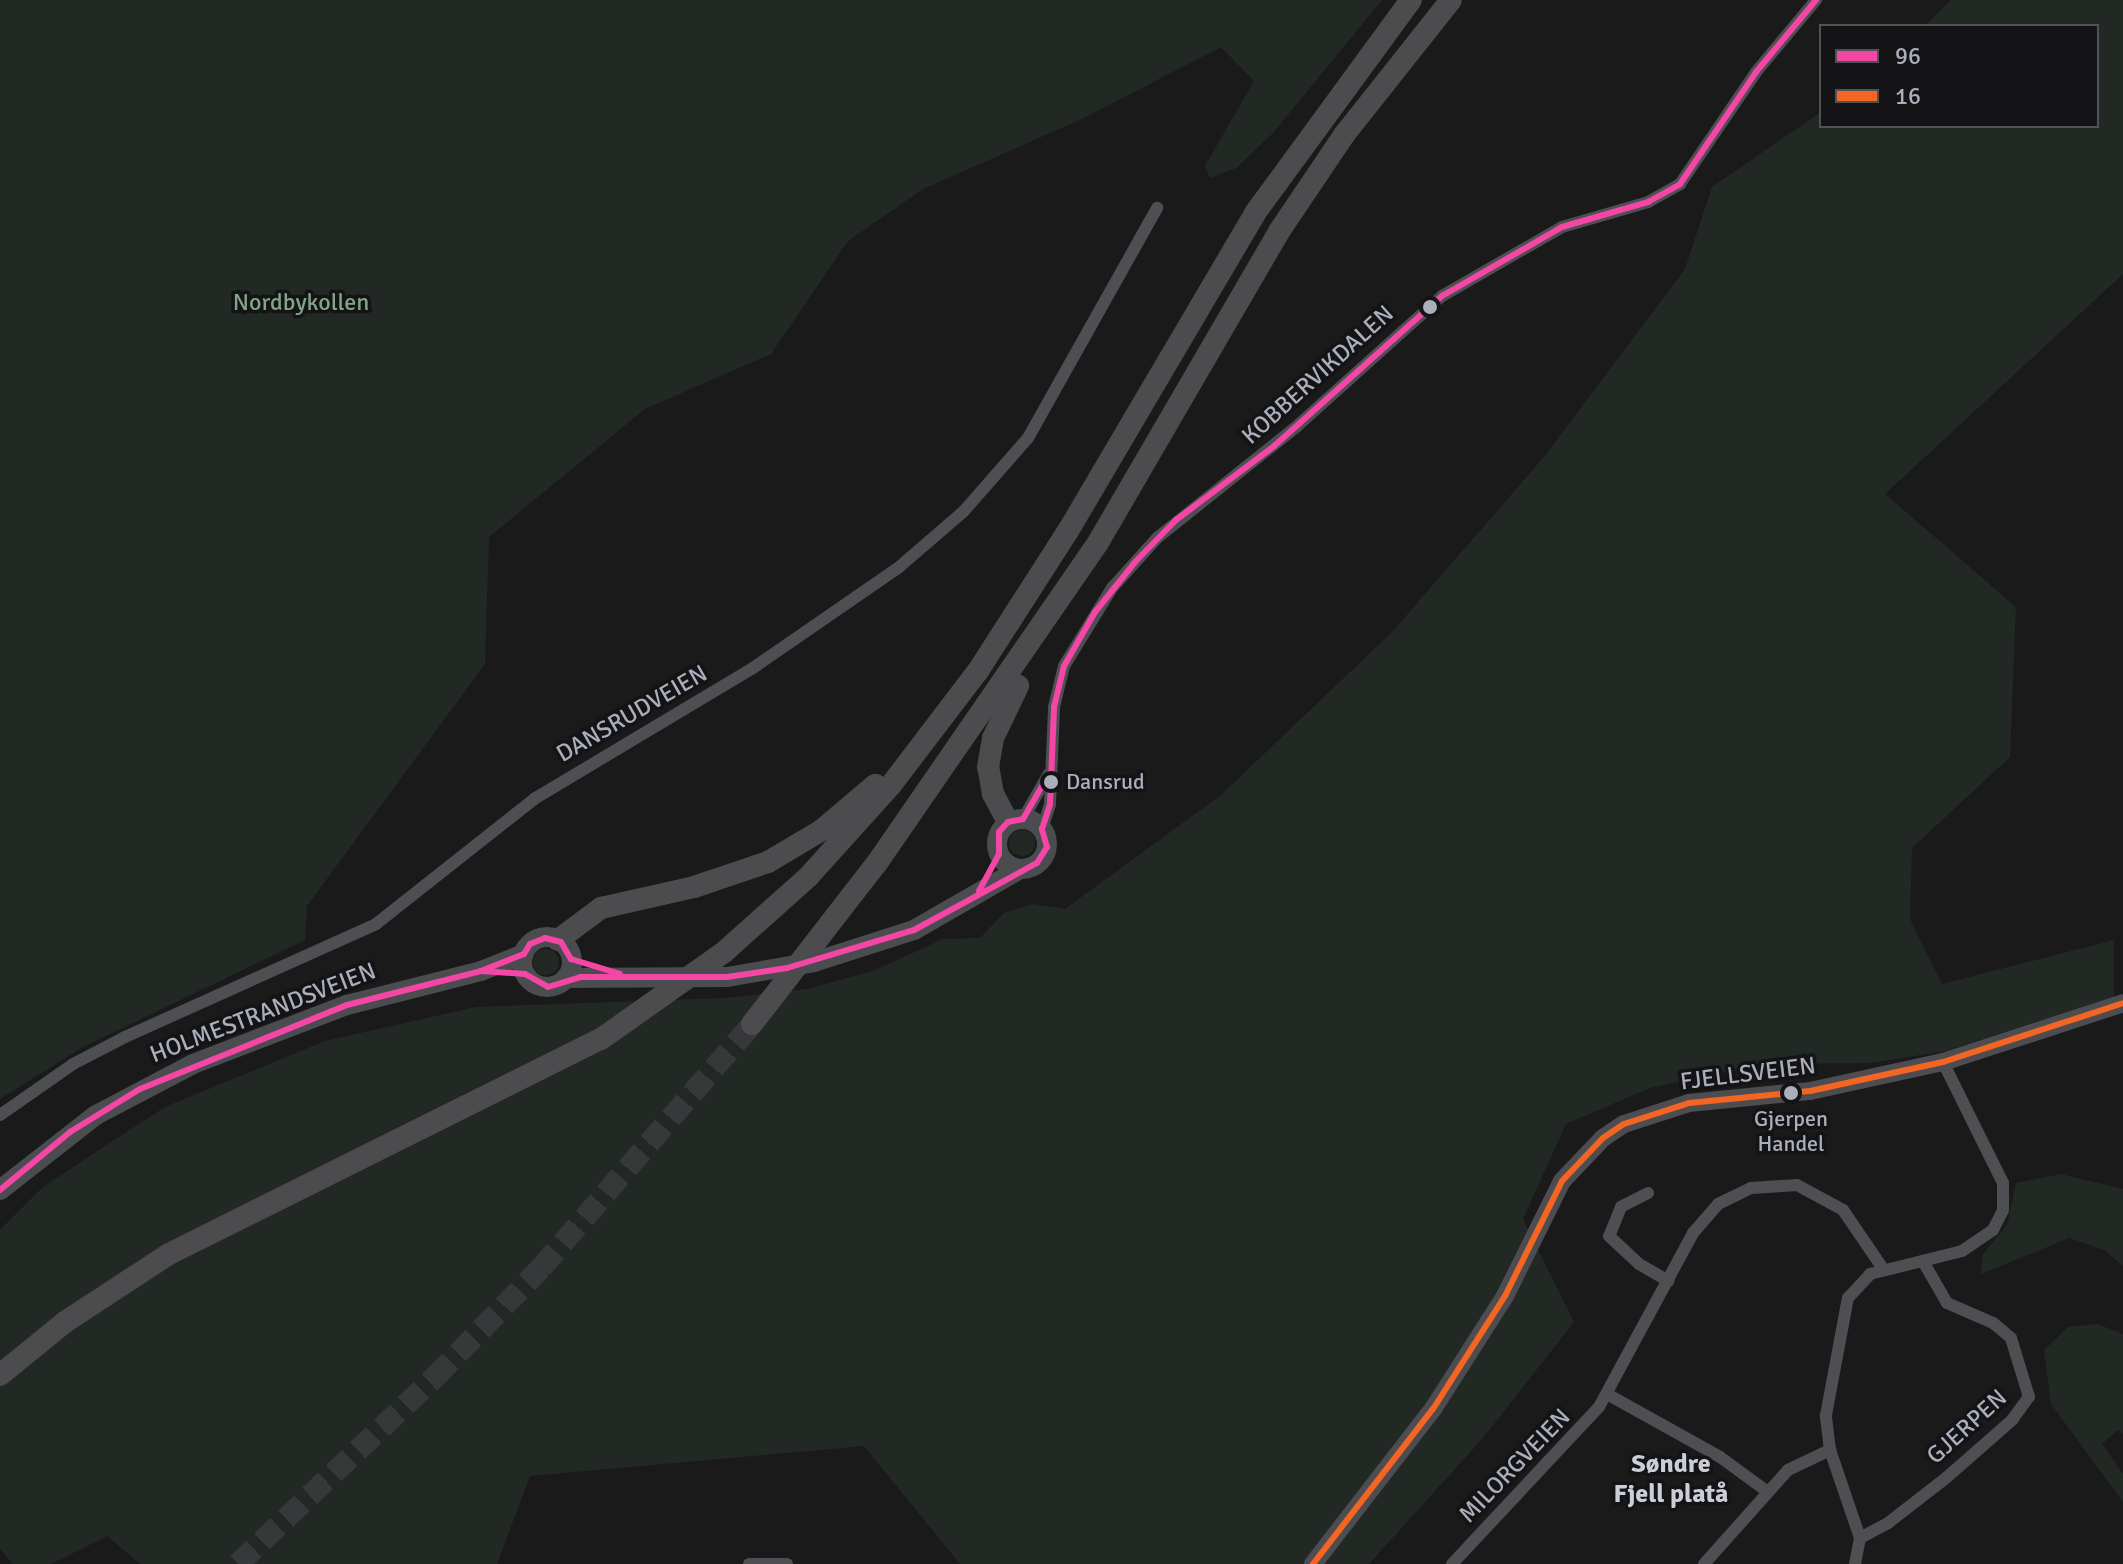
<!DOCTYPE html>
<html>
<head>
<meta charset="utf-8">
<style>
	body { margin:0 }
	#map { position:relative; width:2123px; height:1564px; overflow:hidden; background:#1a1a1a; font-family:Signika,sans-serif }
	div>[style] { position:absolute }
	.green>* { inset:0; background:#222924 }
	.round { border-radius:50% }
	.highway-tunnel>* { height:22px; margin-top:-11px; transform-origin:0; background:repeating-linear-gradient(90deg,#37383a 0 22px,transparent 0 33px) }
	.street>* { height:12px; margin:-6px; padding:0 6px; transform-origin:6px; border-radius:6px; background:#4e4f53 }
	.secondary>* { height:18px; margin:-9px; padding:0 9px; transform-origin:9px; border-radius:9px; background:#4d4d51 }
	.primary>* { height:20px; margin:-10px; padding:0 10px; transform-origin:10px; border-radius:10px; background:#4b4c4f }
	.primary>.ring { margin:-10px; padding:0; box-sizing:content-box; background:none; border:20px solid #4b4c4f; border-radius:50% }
	.highway>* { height:22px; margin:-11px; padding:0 11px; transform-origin:11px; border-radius:11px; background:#4c4c4f }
	.highway-bridge>* { height:22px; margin:-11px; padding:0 11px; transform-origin:11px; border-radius:11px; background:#4c4c4f }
	.bus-1>* { height:6px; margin:-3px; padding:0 3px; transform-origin:3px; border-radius:3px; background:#f346a5 }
	.bus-2>* { height:6px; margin:-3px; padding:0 3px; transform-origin:3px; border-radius:3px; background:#f26522 }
	.dots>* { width:22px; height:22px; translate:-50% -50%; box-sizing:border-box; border:4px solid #141416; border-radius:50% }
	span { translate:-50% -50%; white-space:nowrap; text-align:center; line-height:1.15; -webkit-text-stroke:7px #141416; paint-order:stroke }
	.bus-label { font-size:22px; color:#abaebb }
	.left { translate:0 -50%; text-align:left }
	.park-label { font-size:24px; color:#82a588 }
	.street-label { font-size:24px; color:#abaebb }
	.neighbourhood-label { font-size:26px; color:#ccced7; font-weight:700 }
	.legend { position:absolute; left:1819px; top:24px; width:280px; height:104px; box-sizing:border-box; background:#141416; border:2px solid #505258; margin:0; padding:10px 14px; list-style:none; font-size:24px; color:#abaebb }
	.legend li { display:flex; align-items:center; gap:16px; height:40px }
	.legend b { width:40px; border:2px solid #505258 }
</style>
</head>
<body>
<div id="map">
	<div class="green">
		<i style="clip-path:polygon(0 0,1382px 0,1273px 133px,1236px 168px,1210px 178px,1205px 166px,1254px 81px,1221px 47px,1082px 119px,923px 189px,848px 241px,771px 354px,645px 409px,489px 537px,485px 664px,307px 906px,305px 940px,83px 1047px,0 1099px)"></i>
		<i style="clip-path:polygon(1951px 0,2123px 0,2123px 274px,1885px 494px,2016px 607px,2010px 757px,1912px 848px,1910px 919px,1942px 984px,2114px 940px,2114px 997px,1946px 1051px,1871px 1063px,1757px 1064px,1650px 1088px,1566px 1124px,1523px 1219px,1574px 1322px,1483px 1438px,1369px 1564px,960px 1564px,864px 1446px,530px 1476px,497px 1564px,140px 1564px,107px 1536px,51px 1564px,13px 1564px,0 1549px,0 1230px,44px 1186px,165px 1107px,325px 1041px,476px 1007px,726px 998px,807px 989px,873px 971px,943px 939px,980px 938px,1004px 913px,1033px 904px,1065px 909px,1221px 795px,1392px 632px,1543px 458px,1685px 269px,1712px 187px,1821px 112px,1821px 126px,2097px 126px,2097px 26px,1924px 26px)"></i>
		<i class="round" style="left:1009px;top:830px;width:26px;height:26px"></i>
		<i class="round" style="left:533px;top:949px;width:26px;height:26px"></i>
		<i style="clip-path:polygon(2061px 1174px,2123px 1189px,2123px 1266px,2104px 1250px,2069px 1238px,1981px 1274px,1983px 1254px,2007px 1225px,2016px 1183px)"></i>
		<i style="clip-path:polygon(2097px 1324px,2123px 1334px,2123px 1434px,2118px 1430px,2102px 1444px,2123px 1474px,2123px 1502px,2051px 1404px,2044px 1350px,2068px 1327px)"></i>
	</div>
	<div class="highway-tunnel">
		<i style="left:238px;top:1564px;width:272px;rotate:-43.5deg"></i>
		<i style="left:435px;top:1377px;width:152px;rotate:-45.8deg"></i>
		<i style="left:541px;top:1268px;width:323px;rotate:-49.1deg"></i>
	</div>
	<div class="street">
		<i style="left:1023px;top:819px;width:51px;rotate:-60.4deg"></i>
		<i style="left:1042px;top:829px;width:26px;rotate:-72deg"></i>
		<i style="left:1050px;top:804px;width:97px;rotate:-87.6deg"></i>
		<i style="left:1054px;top:707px;width:42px;rotate:-76.3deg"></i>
		<i style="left:1064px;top:666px;width:92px;rotate:-58.4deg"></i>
		<i style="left:1112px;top:588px;width:67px;rotate:-48deg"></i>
		<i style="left:1157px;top:538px;width:178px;rotate:-38.6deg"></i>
		<i style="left:1296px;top:427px;width:196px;rotate:-41.9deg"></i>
		<i style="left:1442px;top:296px;width:138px;rotate:-29.9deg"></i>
		<i style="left:1562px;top:227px;width:90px;rotate:-16.2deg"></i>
		<i style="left:1648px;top:202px;width:37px;rotate:-29deg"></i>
		<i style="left:1680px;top:184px;width:135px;rotate:-55.8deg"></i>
		<i style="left:1756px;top:72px;width:94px;rotate:-50.2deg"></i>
		<i style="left:0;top:1115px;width:89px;rotate:-34.9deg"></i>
		<i style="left:73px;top:1064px;width:59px;rotate:-27.4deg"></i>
		<i style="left:125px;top:1037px;width:275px;rotate:-24.2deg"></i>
		<i style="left:376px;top:924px;width:201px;rotate:-38.3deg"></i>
		<i style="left:534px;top:799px;width:255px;rotate:-30.9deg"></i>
		<i style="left:753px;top:668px;width:176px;rotate:-34.6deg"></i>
		<i style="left:898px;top:568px;width:87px;rotate:-40.8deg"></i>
		<i style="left:964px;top:511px;width:97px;rotate:-48.8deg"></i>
		<i style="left:1028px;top:438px;width:264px;rotate:-60.7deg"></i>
		<i style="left:1648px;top:1193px;width:30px;rotate:153deg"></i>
		<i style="left:1621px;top:1207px;width:31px;rotate:112deg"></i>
		<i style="left:1609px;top:1236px;width:41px;rotate:43deg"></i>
		<i style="left:1639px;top:1264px;width:34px;rotate:30deg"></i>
		<i style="left:1607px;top:1394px;width:129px;rotate:29.1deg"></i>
		<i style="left:1720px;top:1457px;width:59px;rotate:36.1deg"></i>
		<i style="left:1860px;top:1538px;width:32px;rotate:-28deg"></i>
		<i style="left:1888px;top:1523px;width:73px;rotate:-37.8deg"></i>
		<i style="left:1946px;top:1478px;width:88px;rotate:-41.3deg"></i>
		<i style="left:2012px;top:1420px;width:29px;rotate:-54deg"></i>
		<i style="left:2029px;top:1397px;width:62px;rotate:-107deg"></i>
		<i style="left:2011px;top:1338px;width:23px;rotate:-140deg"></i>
		<i style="left:1993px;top:1323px;width:50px;rotate:-156.5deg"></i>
		<i style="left:1947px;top:1303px;width:46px;rotate:-119.9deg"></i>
		<i style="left:749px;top:1564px;width:38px"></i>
		<i style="left:1452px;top:1564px;width:215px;rotate:-46.9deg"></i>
		<i style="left:1599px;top:1407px;width:198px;rotate:-61.6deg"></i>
		<i style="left:1693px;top:1233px;width:38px;rotate:-49deg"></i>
		<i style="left:1718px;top:1204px;width:37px;rotate:-26deg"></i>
		<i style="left:1751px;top:1188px;width:46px;rotate:-3.7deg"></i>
		<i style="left:1797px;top:1185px;width:52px;rotate:28.5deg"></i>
		<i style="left:1843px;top:1210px;width:73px;rotate:55.7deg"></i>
		<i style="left:1704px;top:1564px;width:126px;rotate:-48.2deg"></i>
		<i style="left:1788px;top:1470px;width:47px;rotate:-25.5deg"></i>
		<i style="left:1855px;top:1564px;width:26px;rotate:-79deg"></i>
		<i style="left:1860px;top:1538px;width:93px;rotate:-108.8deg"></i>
		<i style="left:1830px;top:1450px;width:35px;rotate:-97deg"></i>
		<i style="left:1826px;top:1415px;width:119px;rotate:-79.4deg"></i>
		<i style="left:1848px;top:1298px;width:33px;rotate:-47deg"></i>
		<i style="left:1870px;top:1274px;width:95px;rotate:-14deg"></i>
		<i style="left:1962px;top:1251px;width:37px;rotate:-34deg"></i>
		<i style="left:1993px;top:1230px;width:22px;rotate:-63deg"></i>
		<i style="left:2003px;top:1210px;width:27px;rotate:-90deg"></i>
		<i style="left:2003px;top:1183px;width:135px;rotate:-116.4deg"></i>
	</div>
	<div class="secondary">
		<i style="left:1313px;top:1564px;width:196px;rotate:-52.3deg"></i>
		<i style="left:1433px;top:1409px;width:134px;rotate:-57.5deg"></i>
		<i style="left:1505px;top:1296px;width:128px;rotate:-63.6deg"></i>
		<i style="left:1562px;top:1181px;width:59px;rotate:-46.4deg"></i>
		<i style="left:1603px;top:1138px;width:25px;rotate:-34deg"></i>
		<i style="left:1624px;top:1124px;width:68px;rotate:-17.9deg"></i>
		<i style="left:1689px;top:1103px;width:122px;rotate:-5.7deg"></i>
		<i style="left:1810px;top:1091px;width:136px;rotate:-12.3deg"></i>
		<i style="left:1943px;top:1062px;width:189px;rotate:-18.1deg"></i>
	</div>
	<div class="primary">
		<i class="ring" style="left:997px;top:819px;width:30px;height:30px"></i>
		<i class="ring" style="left:522px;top:937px;width:30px;height:30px"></i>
		<i style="left:566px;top:978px;width:161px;rotate:-0.4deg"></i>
		<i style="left:727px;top:977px;width:88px;rotate:-9.8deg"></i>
		<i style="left:814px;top:962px;width:105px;rotate:-17.7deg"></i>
		<i style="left:914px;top:930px;width:122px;rotate:-29.9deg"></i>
		<i style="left:0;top:1190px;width:122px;rotate:-38deg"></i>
		<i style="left:96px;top:1115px;width:110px;rotate:-27.7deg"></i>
		<i style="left:193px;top:1064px;width:165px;rotate:-21deg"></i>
		<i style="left:347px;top:1005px;width:138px;rotate:-14.2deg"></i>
		<i style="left:481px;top:971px;width:46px;rotate:-21.6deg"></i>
	</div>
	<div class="highway">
		<i style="left:1008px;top:822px;width:32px;rotate:-118deg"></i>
		<i style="left:993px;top:794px;width:27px;rotate:-100deg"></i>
		<i style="left:988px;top:767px;width:29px;rotate:-80deg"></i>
		<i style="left:993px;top:738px;width:58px;rotate:-64.3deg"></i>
		<i style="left:877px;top:863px;width:391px;rotate:-55.4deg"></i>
		<i style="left:1099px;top:541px;width:360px;rotate:-59.8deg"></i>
		<i style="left:1280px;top:230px;width:115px;rotate:-56deg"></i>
		<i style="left:1344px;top:135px;width:172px;rotate:-51.6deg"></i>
		<i style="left:809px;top:876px;width:122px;rotate:-48deg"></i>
		<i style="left:891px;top:785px;width:143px;rotate:-52.7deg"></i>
		<i style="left:978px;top:671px;width:166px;rotate:-57.3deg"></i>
		<i style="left:1068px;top:531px;width:369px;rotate:-59.5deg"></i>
		<i style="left:1255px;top:213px;width:264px;rotate:-53.8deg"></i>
		<i style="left:558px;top:940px;width:54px;rotate:-36.7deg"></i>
		<i style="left:601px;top:908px;width:95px;rotate:-12.7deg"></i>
		<i style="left:694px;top:887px;width:78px;rotate:-18.7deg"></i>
		<i style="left:768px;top:862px;width:63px;rotate:-30.7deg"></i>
		<i style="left:822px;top:830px;width:70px;rotate:-40.3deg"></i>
		<i style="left:0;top:1375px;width:84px;rotate:-39.2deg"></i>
		<i style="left:65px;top:1322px;width:124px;rotate:-33.2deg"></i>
		<i style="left:169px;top:1254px;width:483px;rotate:-26.5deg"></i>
	</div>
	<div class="highway-bridge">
		<i style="left:752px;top:1024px;width:204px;rotate:-52.2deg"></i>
		<i style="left:601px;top:1039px;width:149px;rotate:-35.2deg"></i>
		<i style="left:723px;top:953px;width:115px;rotate:-41.8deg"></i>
	</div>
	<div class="bus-1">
		<i style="left:979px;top:891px;width:42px;rotate:-61.6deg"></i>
		<i style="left:999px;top:854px;width:22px;rotate:-90deg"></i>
		<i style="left:999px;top:832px;width:13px;rotate:-48deg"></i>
		<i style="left:1008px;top:822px;width:15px;rotate:-11deg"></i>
		<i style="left:1023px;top:819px;width:52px;rotate:-60deg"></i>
		<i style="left:481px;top:971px;width:44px;rotate:3.9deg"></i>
		<i style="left:525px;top:974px;width:26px;rotate:29deg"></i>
		<i style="left:548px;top:987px;width:34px;rotate:-17deg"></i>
		<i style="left:580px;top:977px;width:147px"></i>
		<i style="left:727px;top:977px;width:61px;rotate:-8.5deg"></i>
		<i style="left:787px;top:968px;width:133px;rotate:-16.7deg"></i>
		<i style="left:914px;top:930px;width:140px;rotate:-28.6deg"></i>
		<i style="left:1037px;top:863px;width:19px;rotate:-58deg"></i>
		<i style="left:1047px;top:847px;width:19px;rotate:-106deg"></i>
		<i style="left:1042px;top:829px;width:26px;rotate:-72deg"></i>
		<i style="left:1050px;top:804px;width:97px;rotate:-87.6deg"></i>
		<i style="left:1054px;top:707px;width:42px;rotate:-76.3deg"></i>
		<i style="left:1064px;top:666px;width:62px;rotate:-60.1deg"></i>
		<i style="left:1095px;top:612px;width:64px;rotate:-51.3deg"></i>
		<i style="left:1135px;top:562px;width:59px;rotate:-45.7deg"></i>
		<i style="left:1176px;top:520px;width:121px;rotate:-37deg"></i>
		<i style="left:1273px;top:447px;width:227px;rotate:-41.8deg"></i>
		<i style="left:1442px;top:296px;width:138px;rotate:-29.9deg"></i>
		<i style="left:1562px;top:227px;width:90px;rotate:-16.2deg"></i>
		<i style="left:1648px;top:202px;width:37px;rotate:-29deg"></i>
		<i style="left:1680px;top:184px;width:135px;rotate:-55.8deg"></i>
		<i style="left:1756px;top:72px;width:94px;rotate:-50.2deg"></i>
		<i style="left:0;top:1190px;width:91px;rotate:-39.6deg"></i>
		<i style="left:70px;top:1132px;width:82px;rotate:-31.6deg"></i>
		<i style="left:140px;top:1089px;width:223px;rotate:-22.1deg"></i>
		<i style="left:347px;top:1005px;width:138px;rotate:-14.2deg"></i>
		<i style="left:481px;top:971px;width:46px;rotate:-21.6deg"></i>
		<i style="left:524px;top:954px;width:12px;rotate:-59deg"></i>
		<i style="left:530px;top:944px;width:16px;rotate:-22deg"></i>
		<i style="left:545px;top:938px;width:16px;rotate:14deg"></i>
		<i style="left:561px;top:942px;width:20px;rotate:60deg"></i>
		<i style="left:571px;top:959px;width:51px;rotate:17deg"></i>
	</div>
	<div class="bus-2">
		<i style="left:1313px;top:1564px;width:196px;rotate:-52.3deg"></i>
		<i style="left:1433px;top:1409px;width:134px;rotate:-57.5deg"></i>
		<i style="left:1505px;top:1296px;width:128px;rotate:-63.6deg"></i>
		<i style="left:1562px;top:1181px;width:59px;rotate:-46.4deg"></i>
		<i style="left:1603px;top:1138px;width:25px;rotate:-34deg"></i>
		<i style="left:1624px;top:1124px;width:68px;rotate:-17.9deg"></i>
		<i style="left:1689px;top:1103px;width:122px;rotate:-5.7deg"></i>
		<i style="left:1810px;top:1091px;width:136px;rotate:-12.3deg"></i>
		<i style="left:1943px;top:1062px;width:189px;rotate:-18.1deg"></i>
	</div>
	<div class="dots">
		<i style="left:1430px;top:307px;background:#abaebb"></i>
		<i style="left:1051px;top:782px;background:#abaebb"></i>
		<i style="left:1791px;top:1093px;background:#abaebb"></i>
	</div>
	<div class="bus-label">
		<span class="left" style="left:1066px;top:782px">Dansrud</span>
		<span style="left:1791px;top:1131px">Gjerpen<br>Handel</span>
	</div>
	<div class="park-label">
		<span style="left:301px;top:303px">Nordbykollen</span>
	</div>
	<div class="street-label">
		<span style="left:1318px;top:375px;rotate:-42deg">KOBBERVIKDALEN</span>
		<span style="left:632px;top:714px;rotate:-30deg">DANSRUDVEIEN</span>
		<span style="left:263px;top:1013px;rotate:-21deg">HOLMESTRANDSVEIEN</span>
		<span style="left:1748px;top:1074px;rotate:-7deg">FJELLSVEIEN</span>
		<span style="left:1967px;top:1427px;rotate:-42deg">GJERPEN</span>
		<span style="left:1515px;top:1466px;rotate:-46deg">MILORGVEIEN</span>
	</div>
	<div class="neighbourhood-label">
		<span style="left:1671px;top:1480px">Søndre<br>Fjell platå</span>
	</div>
	<ul class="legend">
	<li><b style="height:10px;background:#f346a5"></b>96</li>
	<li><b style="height:10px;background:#f26522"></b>16</li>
	</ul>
</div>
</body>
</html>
